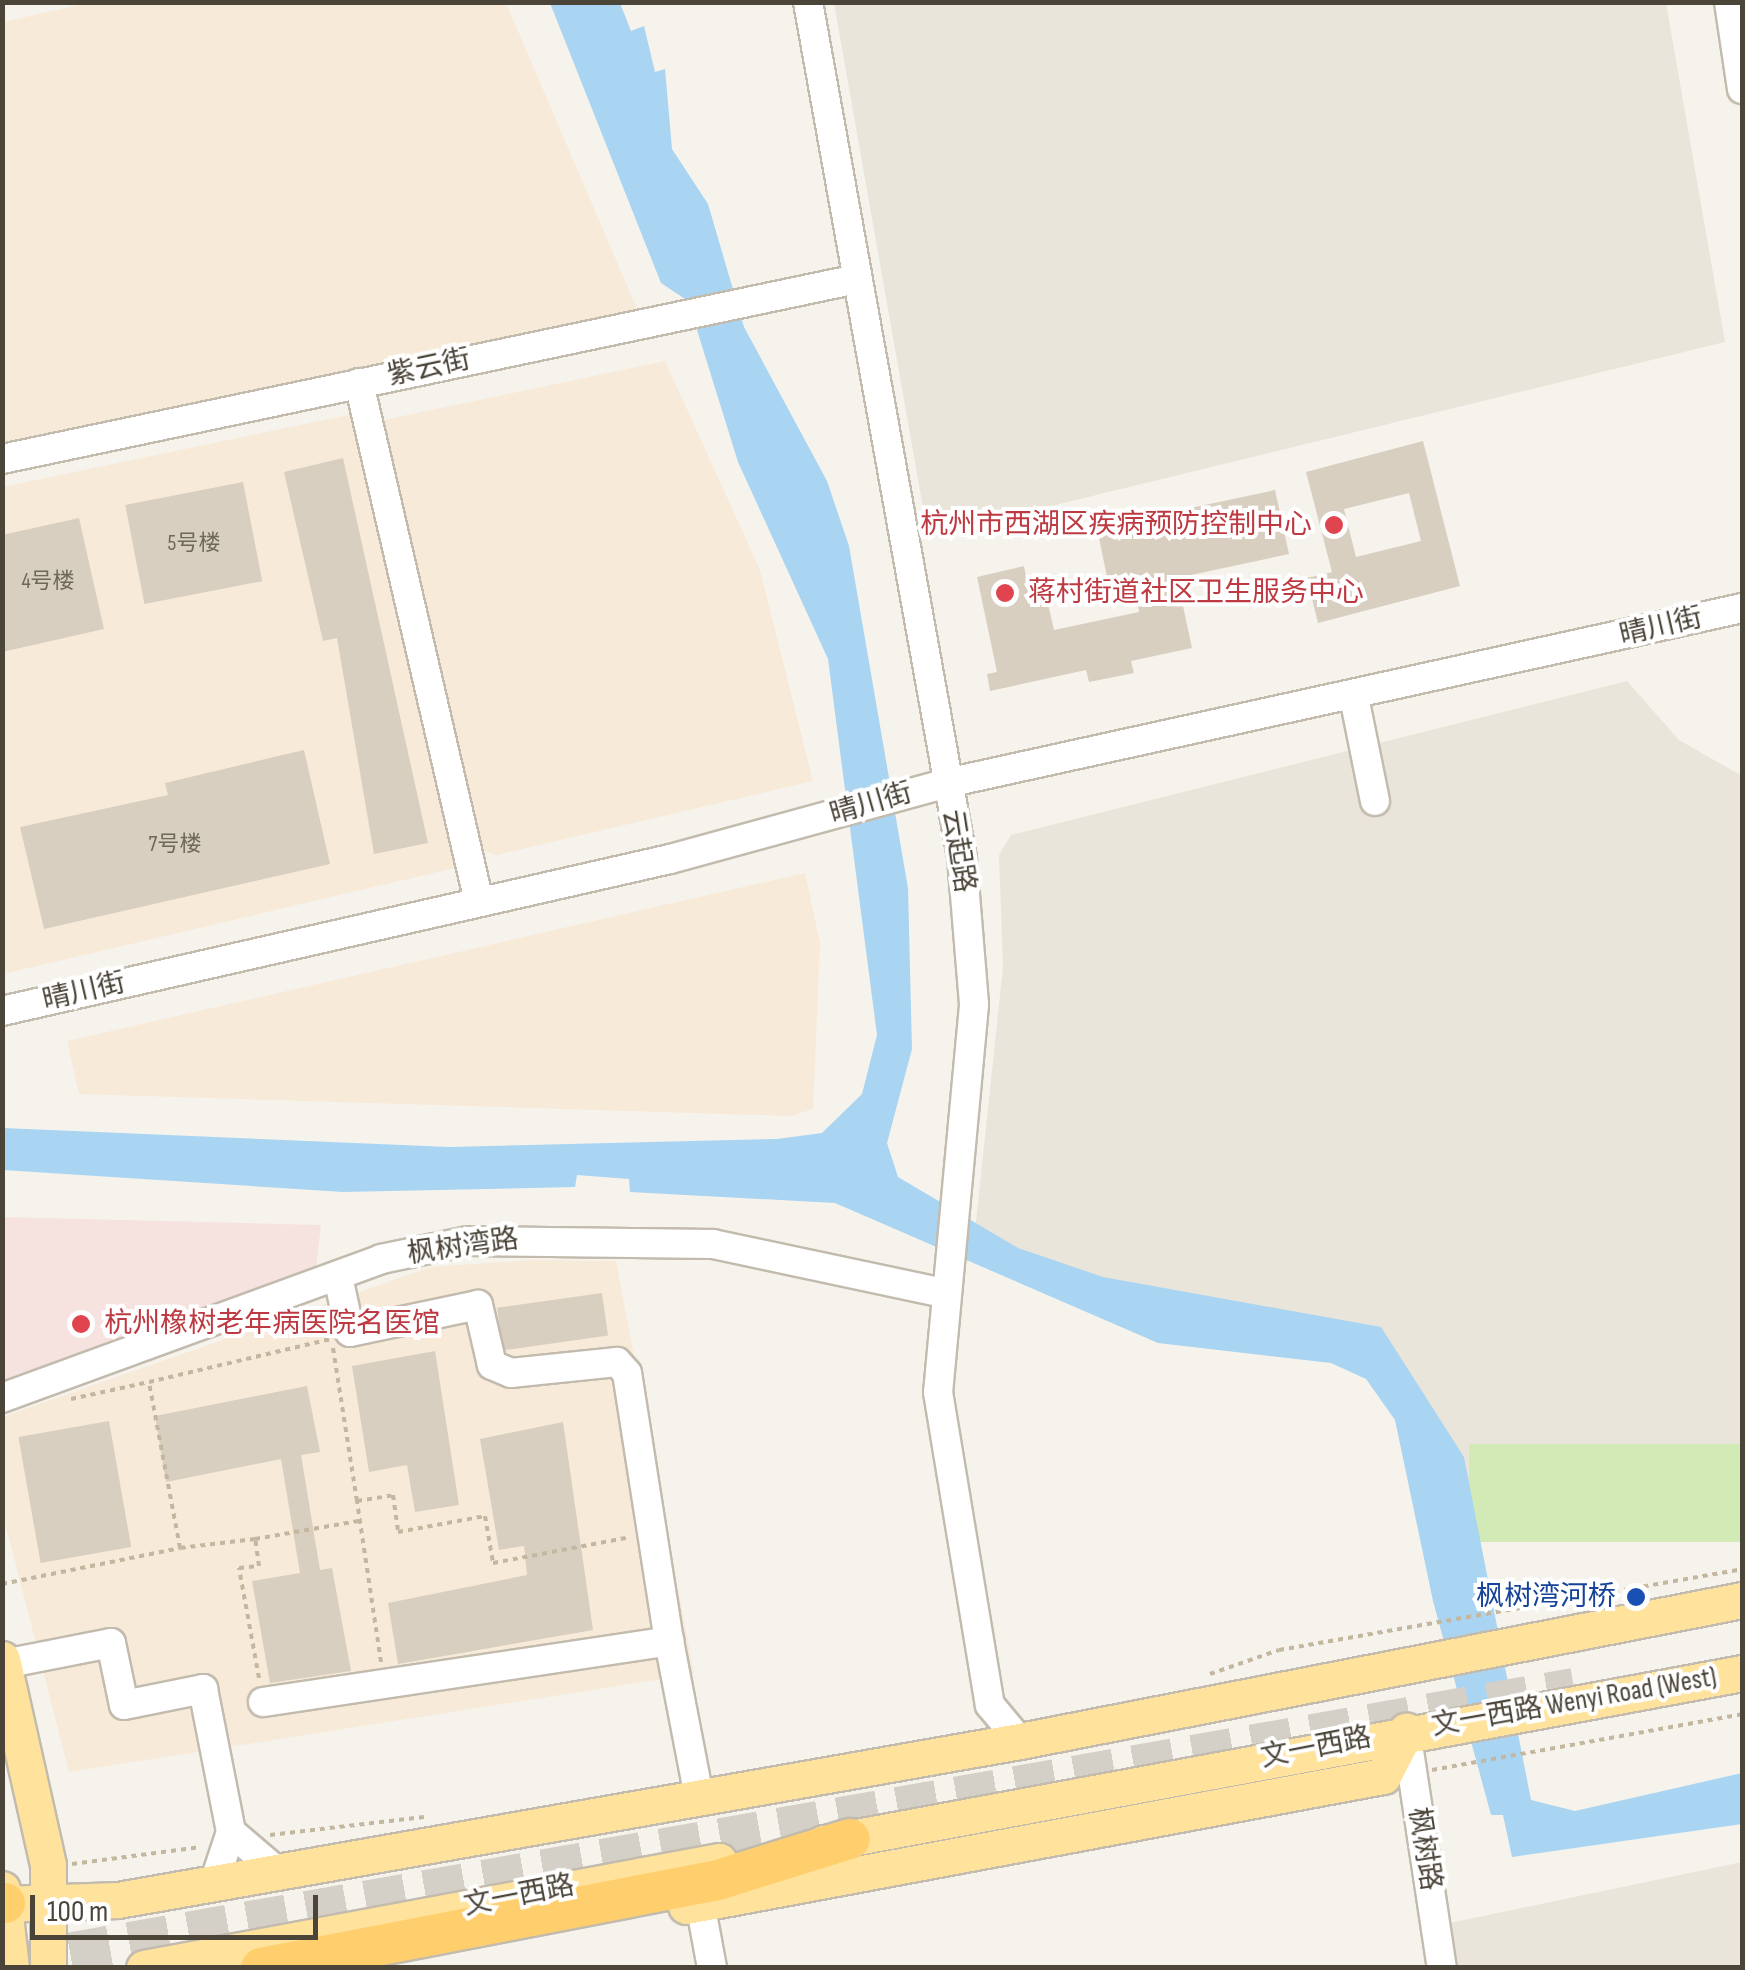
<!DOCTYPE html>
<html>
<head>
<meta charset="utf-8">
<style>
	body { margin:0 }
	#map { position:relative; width:1745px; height:1970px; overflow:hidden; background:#f6f3ec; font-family:"Sofia Sans Condensed","Noto Sans SC",sans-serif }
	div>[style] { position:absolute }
	.residential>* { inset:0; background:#eae5da }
	.commercial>* { inset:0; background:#f7ead8 }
	.medical>* { inset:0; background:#f6e3e0 }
	.green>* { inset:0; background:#d2eab5; transform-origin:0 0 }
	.water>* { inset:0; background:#a9d4f2 }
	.building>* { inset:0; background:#d8cfc1; transform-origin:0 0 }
	.highway-tunnel>* { height:40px; margin-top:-20px; transform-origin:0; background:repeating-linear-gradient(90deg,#d4d0c8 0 40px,transparent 0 60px) }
	.path>* { height:4px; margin-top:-2px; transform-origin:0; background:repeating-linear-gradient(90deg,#c4b79f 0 5px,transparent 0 10px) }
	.roads { filter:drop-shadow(2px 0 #c2bbae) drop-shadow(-2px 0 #c2bbae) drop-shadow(0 2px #c2bbae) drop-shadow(0 -2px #c2bbae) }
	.minor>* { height:28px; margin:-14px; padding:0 14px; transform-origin:14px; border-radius:14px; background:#fff }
	.major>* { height:35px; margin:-17.5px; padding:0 17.5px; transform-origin:17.5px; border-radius:17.5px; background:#ffe39c }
	.highway>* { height:40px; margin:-20px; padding:0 20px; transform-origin:20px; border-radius:20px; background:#ffcf6e }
	.dots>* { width:28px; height:28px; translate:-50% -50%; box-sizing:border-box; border:5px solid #fff; border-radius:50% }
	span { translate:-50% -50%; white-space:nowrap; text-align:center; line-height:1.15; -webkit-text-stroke:8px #fff; paint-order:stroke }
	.number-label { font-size:22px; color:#6e675b }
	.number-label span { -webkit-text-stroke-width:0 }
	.street-label { font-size:28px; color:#4b4439 }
	.health-label { font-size:28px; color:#be3a42 }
	.right { translate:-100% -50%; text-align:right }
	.left { translate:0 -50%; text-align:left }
	.transit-label { font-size:28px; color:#164399 }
	.frame { position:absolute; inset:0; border:5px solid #4b4439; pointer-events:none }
	.scale { position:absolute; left:30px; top:1895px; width:288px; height:45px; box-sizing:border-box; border:5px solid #4b4439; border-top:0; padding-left:12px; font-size:30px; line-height:35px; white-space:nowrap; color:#4b4439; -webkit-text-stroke:8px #fff; paint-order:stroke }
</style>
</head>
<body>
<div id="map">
	<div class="residential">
		<i style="clip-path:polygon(834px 3px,1666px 3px,1725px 342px,928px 536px)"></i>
		<i style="clip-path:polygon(1627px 681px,1679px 740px,1742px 776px,1742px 1444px,1453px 1494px,1351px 1325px,1146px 1303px,975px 1231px,1003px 967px,999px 855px,1011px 835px)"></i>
		<i style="clip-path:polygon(1742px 1862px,1742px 1967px,1458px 1967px,1450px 1923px)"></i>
	</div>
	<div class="commercial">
		<i style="clip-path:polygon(92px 2px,506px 3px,637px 309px,3px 442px,3px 22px)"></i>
		<i style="clip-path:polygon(665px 361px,760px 570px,813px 781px,496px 855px,479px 849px,379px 421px)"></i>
		<i style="clip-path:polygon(353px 414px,459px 867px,3px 974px,2px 487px)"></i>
		<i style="clip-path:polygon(805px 873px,820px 943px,813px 1109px,791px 1116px,79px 1094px,67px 1041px)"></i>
		<i style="clip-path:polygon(531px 1260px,616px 1261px,694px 1674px,69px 1772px,3px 1515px,2px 1417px,431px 1267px)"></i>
	</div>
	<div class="medical">
		<i style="clip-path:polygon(2px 1217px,321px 1225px,316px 1268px,3px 1380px)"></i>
	</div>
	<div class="green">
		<i style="left:1742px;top:1444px;width:98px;height:273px;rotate:90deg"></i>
	</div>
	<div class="water">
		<i style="clip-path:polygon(550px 3px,620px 3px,631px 31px,644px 26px,655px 72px,665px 69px,672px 149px,708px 204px,744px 327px,827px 481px,849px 546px,908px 888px,912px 1049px,887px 1143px,898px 1177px,1018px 1248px,1103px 1277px,1381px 1327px,1464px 1457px,1531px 1800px,1575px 1811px,1742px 1773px,1742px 1824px,1512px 1857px,1503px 1815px,1491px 1815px,1433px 1601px,1395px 1420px,1366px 1379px,1331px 1363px,1158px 1343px,835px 1203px,630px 1192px,629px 1179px,577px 1175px,575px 1187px,343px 1192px,3px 1170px,3px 1128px,449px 1147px,777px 1139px,822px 1133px,862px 1094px,877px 1035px,828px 659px,738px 462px,688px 301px,661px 283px)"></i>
	</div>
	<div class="building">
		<i style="clip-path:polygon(evenodd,1423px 441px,1460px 586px,1318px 623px,1307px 578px,1332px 572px,1306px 472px,1423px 441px,1409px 493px,1421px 541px,1356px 557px,1344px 509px,1409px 493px)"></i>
		<i style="clip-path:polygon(343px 458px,428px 843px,374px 854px,337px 638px,323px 641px,284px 472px)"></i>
		<i style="left:243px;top:482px;width:101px;height:120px;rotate:79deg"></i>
		<i style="clip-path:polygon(1275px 490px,1289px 554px,1177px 578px,1192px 648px,1131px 661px,1134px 673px,1089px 682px,1086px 670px,990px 691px,987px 674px,997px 672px,977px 577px,1024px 566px,1032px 607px,1048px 604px,1054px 630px,1139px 612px,1132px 577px,1108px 582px,1097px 528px)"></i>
		<i style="clip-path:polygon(79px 518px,104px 629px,2px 652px,2px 535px)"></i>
		<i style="clip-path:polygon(304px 750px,330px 864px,44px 929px,20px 827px,168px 795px,165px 783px)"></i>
		<i style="left:602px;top:1293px;width:43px;height:106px;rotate:82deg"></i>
		<i style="clip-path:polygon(435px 1351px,459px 1505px,415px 1512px,407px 1465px,369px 1472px,352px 1366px)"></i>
		<i style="clip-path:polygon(307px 1386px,320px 1452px,301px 1455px,320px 1570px,332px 1568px,351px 1671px,270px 1683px,252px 1581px,300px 1573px,281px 1459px,166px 1482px,155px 1416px)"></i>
		<i style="left:109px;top:1421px;width:128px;height:92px;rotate:80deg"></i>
		<i style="clip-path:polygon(563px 1422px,593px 1630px,398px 1664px,388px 1603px,527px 1575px,524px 1546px,499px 1550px,480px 1439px)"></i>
	</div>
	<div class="highway-tunnel">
		<i style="left:11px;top:1963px;width:1587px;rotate:-9.98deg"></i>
	</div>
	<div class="path">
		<i style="left:333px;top:1348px;width:155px;rotate:81.1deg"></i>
		<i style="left:71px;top:1399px;width:80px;rotate:-12.3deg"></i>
		<i style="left:255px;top:1539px;width:105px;rotate:-9.9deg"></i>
		<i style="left:2px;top:1584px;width:182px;rotate:-11.4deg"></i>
		<i style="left:381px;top:1662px;width:163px;rotate:-98.5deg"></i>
		<i style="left:357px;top:1501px;width:36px;rotate:-9deg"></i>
		<i style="left:393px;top:1495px;width:37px;rotate:82deg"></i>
		<i style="left:398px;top:1532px;width:88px;rotate:-10.4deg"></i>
		<i style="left:485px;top:1516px;width:48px;rotate:80.3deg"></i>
		<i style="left:493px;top:1563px;width:139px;rotate:-10.7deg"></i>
		<i style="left:1210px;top:1674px;width:73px;rotate:-19.2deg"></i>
		<i style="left:1279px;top:1650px;width:470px;rotate:-9.9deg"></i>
		<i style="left:259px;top:1678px;width:112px;rotate:-100.3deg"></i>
		<i style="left:239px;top:1568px;width:20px;rotate:-6deg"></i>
		<i style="left:259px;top:1566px;width:27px;rotate:-98deg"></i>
		<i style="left:255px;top:1539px;width:76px;rotate:173.2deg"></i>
		<i style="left:180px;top:1548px;width:169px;rotate:-100.6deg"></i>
		<i style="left:149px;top:1382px;width:187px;rotate:-13.3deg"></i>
		<i style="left:1432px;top:1770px;width:315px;rotate:-10.2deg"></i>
		<i style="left:270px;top:1835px;width:155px;rotate:-6.7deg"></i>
		<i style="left:72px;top:1864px;width:130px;rotate:-7.5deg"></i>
	</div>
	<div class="roads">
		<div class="minor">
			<i style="left:808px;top:2px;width:870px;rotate:79.8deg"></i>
			<i style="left:962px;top:858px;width:147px;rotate:85.3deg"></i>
			<i style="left:974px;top:1005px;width:389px;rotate:95.3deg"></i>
			<i style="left:938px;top:1392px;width:317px;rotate:80.6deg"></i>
			<i style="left:990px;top:1705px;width:47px;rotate:50.2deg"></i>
			<i style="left:1729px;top:2px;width:88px;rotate:81.5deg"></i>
			<i style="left:359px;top:383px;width:533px;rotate:76.98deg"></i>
			<i style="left:2px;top:459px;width:874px;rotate:-11.89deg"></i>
			<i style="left:1354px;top:697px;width:106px;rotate:78.6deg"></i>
			<i style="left:2px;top:1011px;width:685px;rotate:-12.82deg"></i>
			<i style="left:670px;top:859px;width:287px;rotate:-15.3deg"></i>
			<i style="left:947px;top:783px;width:814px;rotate:-12.41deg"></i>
			<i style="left:2px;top:1398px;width:404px;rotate:-20.1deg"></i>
			<i style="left:381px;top:1259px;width:89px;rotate:-11.7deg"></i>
			<i style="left:468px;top:1241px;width:245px;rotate:0.7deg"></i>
			<i style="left:713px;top:1244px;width:235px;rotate:12deg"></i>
			<i style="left:669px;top:1641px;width:159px;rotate:79.1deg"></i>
			<i style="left:4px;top:1664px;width:109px;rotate:-11.1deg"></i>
			<i style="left:111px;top:1643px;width:63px;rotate:78.2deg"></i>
			<i style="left:124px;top:1705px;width:81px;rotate:-11.4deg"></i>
			<i style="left:203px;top:1689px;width:146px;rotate:78.9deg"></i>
			<i style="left:231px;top:1832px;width:54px;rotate:108.4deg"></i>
			<i style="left:263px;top:1702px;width:411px;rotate:-8.5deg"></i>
			<i style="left:669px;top:1641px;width:271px;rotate:-98.9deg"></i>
			<i style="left:627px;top:1373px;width:15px;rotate:-132deg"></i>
			<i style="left:617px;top:1362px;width:107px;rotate:174.1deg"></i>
			<i style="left:511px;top:1373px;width:21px;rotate:-157deg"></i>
			<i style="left:492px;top:1365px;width:62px;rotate:-103.1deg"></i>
			<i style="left:478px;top:1305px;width:131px;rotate:168.1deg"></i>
			<i style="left:350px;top:1332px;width:56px;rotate:-102.3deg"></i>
			<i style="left:1406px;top:1731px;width:240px;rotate:81.4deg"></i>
			<i style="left:231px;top:1832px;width:62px;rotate:40.4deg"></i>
			<i style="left:700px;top:1903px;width:66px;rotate:79.5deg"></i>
		</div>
		<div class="major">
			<i style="left:2px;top:1659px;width:211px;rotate:77.4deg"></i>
			<i style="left:48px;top:1865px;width:103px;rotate:90deg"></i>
			<i style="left:824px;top:1843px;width:934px;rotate:-10.49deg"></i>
			<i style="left:2px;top:1889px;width:80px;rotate:83.5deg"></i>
			<i style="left:2px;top:1904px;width:116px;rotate:-2deg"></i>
			<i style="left:118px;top:1900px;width:916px;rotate:-10deg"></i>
			<i style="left:1020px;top:1741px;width:736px;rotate:-11.05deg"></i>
			<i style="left:686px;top:1906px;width:709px;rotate:-10.57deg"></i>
			<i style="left:1383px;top:1776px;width:51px;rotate:-62.9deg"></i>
			<i style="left:144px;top:1968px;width:585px;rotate:-10.54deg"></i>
		</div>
		<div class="highway">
			<i style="left:2px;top:1903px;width:3px"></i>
			<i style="left:261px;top:1968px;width:465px;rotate:-10.9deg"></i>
			<i style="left:718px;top:1880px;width:138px;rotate:-17.3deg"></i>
		</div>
	</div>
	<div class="dots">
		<i style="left:1334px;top:525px;background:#e0444e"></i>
		<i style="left:1005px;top:593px;background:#e0444e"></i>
		<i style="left:81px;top:1324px;background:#e0444e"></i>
		<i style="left:1636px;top:1597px;background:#1a4fb4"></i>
	</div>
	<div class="number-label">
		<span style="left:194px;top:544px">5号楼</span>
		<span style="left:48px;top:582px">4号楼</span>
		<span style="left:175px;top:845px">7号楼</span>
	</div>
	<div class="street-label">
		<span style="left:429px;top:368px;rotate:-12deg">紫云街</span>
		<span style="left:1661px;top:627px;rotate:-13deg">晴川街</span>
		<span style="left:871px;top:804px;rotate:-16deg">晴川街</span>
		<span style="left:958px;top:851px;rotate:81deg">云起路</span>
		<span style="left:84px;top:992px;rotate:-13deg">晴川街</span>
		<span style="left:463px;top:1247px;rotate:-8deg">枫树湾路</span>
		<span style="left:1574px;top:1702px;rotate:-10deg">文一西路 Wenyi Road (West)</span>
		<span style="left:1316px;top:1748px;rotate:-11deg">文一西路</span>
		<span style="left:1424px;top:1849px;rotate:81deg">枫树路</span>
		<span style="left:519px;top:1896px;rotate:-11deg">文一西路</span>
	</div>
	<div class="health-label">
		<span class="right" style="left:1312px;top:525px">杭州市西湖区疾病预防控制中心</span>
		<span class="left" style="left:1028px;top:593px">蒋村街道社区卫生服务中心</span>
		<span class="left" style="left:104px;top:1324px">杭州橡树老年病医院名医馆</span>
	</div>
	<div class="transit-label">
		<span class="right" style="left:1616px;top:1597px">枫树湾河桥</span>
	</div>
	<div class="frame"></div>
	<div class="scale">100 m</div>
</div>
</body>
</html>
